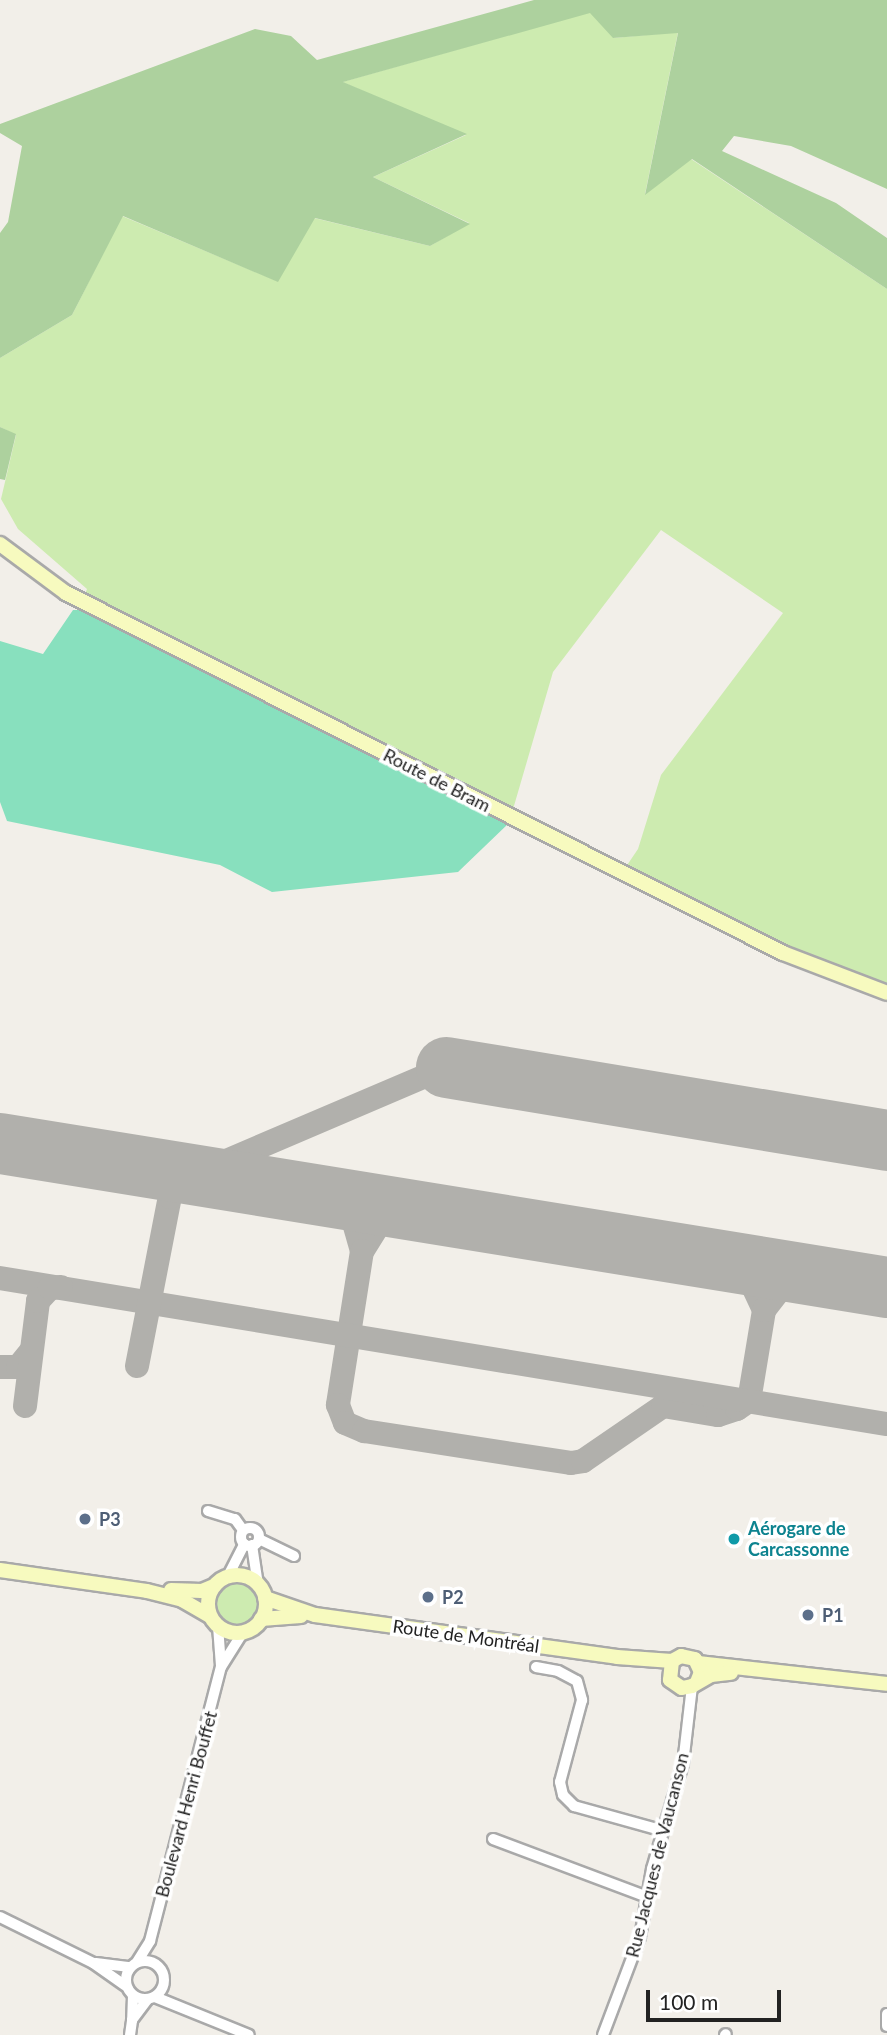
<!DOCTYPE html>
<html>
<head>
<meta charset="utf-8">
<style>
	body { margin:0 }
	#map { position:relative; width:887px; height:2035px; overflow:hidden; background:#f2efe9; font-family:Lato,sans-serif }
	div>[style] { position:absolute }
	.grass>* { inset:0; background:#cdebb0 }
	.round { border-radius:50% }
	.forest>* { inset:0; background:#add19e }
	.pitch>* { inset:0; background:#88e0be }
	.taxiway>* { height:24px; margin:-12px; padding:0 12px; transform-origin:12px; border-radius:12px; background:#b1b0ac }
	.runway>* { height:61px; margin:-30.5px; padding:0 30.5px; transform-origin:30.5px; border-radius:30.5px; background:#b1b0ac }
	.roads { filter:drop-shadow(2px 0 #a9a9a9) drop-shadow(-2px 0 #a9a9a9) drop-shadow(0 2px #a9a9a9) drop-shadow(0 -2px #a9a9a9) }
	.minor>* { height:10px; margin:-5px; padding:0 5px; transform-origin:5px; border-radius:5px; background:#fff }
	.minor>.ring { margin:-5px; padding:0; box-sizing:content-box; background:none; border:10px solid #fff; border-radius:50% }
	.secondary>* { height:14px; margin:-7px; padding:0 7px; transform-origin:7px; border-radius:7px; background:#f7fabf }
	.secondary>.ring { margin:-7px; padding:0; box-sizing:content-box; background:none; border:14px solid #f7fabf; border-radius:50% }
	.dots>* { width:19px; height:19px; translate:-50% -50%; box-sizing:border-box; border:4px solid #fff; border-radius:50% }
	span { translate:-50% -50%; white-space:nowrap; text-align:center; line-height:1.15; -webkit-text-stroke:7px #fff; paint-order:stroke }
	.street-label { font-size:18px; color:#222 }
	.service-label { font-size:18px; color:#4e5e75; font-weight:700 }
	.left { translate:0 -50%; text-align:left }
	.culture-label { font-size:18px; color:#0d838f; font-weight:700 }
	.scale { position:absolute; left:646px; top:1990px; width:135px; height:32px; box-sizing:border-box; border:4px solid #222; border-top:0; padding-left:9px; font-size:21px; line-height:24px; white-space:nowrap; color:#222; -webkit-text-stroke:5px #fff; paint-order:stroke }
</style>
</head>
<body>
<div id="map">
	<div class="grass">
		<i style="clip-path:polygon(590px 12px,614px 38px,678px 32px,645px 194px,691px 159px,887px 289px,887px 996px,617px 880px,638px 849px,661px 775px,783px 613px,661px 530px,553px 672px,509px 823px,79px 610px,87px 589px,18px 529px,1px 499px,16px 435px,0 427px,0 358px,72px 315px,122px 216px,277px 281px,314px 218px,430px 246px,469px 223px,373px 177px,466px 135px,342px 82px)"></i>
		<i class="round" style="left:215px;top:1581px;width:44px;height:44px"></i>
	</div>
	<div class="forest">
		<i style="clip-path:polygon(534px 0,887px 0,887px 189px,791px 146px,734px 136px,722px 151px,836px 203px,887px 238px,887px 289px,692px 159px,645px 195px,678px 33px,613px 38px,590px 13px,343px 82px,467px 134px,373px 177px,470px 224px,430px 246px,315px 218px,278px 282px,123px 216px,72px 315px,0 358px,0 233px,8px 222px,22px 146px,0 133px,0 124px,255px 29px,291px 36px,317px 60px)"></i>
		<i style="clip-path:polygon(0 427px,16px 434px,5px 480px,0 479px)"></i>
	</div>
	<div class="pitch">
		<i style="clip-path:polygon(73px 610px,79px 610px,509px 823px,458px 872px,272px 892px,220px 865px,7px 821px,0 802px,0 641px,43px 654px)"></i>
	</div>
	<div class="taxiway">
		<i style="left:150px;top:1167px;width:20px;rotate:37deg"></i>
		<i style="left:166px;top:1179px;width:18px;rotate:77deg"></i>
		<i style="left:324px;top:1195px;width:35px;rotate:37deg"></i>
		<i style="left:352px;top:1216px;width:36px;rotate:74deg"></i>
		<i style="left:413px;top:1210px;width:31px;rotate:165deg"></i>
		<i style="left:383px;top:1218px;width:39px;rotate:122deg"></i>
		<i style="left:362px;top:1251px;width:156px;rotate:98.9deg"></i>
		<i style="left:338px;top:1405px;width:19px;rotate:69deg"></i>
		<i style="left:345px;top:1423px;width:21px;rotate:23deg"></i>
		<i style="left:364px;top:1431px;width:209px;rotate:8.8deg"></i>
		<i style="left:571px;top:1463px;width:12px;rotate:-9deg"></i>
		<i style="left:583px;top:1461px;width:97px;rotate:-34.5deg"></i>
		<i style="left:663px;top:1406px;width:56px;rotate:9.3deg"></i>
		<i style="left:718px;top:1415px;width:20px;rotate:-18deg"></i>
		<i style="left:737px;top:1409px;width:14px;rotate:-34deg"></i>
		<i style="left:749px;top:1401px;width:92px;rotate:-80.6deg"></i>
		<i style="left:764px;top:1310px;width:38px;rotate:-115deg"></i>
		<i style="left:748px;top:1275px;width:26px;rotate:-148deg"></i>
		<i style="left:0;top:1278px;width:899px;rotate:9.35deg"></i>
		<i style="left:764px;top:1310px;width:29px;rotate:-52deg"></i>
		<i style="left:782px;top:1287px;width:32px;rotate:-22deg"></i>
		<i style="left:137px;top:1366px;width:172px;rotate:-79deg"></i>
		<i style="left:170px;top:1197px;width:17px;rotate:-65deg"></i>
		<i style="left:177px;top:1182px;width:293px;rotate:-23.1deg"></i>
		<i style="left:0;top:1367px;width:18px"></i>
		<i style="left:18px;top:1367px;width:19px;rotate:-51deg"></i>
		<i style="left:25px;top:1406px;width:106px;rotate:-82.9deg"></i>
		<i style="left:38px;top:1301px;width:18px;rotate:-47deg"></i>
		<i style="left:50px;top:1288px;width:11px;rotate:-5deg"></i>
	</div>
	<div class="runway">
		<i style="left:446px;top:1067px;width:447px;rotate:9.4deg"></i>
		<i style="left:0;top:1143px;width:899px;rotate:9.22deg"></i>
	</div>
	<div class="roads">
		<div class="minor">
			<i style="left:208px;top:1511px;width:28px;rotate:17deg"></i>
			<i style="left:235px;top:1519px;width:14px;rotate:54deg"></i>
			<i class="ring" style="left:241px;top:1528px;width:8px;height:8px"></i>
			<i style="left:259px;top:1539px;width:39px;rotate:26deg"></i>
			<i style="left:252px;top:1545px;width:40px;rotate:81.5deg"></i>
			<i style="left:228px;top:1576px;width:36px;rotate:-63deg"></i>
			<i style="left:218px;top:1626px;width:40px;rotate:85.7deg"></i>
			<i style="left:536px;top:1667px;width:22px;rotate:10deg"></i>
			<i style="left:558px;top:1671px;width:21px;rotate:28deg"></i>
			<i style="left:577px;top:1681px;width:20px;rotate:75deg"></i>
			<i style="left:582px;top:1700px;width:85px;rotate:105deg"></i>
			<i style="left:560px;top:1782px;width:13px;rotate:77deg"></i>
			<i style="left:563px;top:1795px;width:16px;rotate:45deg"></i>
			<i style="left:574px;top:1806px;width:93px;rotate:15.5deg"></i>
			<i style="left:493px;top:1839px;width:165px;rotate:20.6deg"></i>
			<i style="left:0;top:1917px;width:104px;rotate:26.3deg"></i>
			<i style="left:93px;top:1963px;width:39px;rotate:35deg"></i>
			<i class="ring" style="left:126px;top:1961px;width:28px;height:28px"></i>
			<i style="left:137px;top:1962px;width:25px;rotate:-58deg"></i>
			<i style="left:150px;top:1941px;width:283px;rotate:-75.5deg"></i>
			<i style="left:221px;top:1667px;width:41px;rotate:-57.8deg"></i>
			<i style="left:96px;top:1963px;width:34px;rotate:7deg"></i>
			<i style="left:133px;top:1996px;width:24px;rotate:92deg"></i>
			<i style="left:132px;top:2020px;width:25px;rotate:-53deg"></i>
			<i style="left:155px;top:1997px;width:101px;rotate:22deg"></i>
			<i style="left:887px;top:2014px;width:12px;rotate:90deg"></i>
			<i style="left:130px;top:2035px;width:15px;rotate:-82deg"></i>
			<i style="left:603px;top:2035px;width:105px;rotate:-69.3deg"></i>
			<i style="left:640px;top:1937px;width:69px;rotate:-80deg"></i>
			<i style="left:652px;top:1869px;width:109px;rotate:-73.6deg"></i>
			<i style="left:683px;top:1764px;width:79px;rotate:-83.4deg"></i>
			<i style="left:725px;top:2035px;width:1px;rotate:-45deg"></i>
		</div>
		<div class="secondary">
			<i style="left:0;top:544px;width:82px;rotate:36.6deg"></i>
			<i style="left:66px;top:593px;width:802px;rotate:26.66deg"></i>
			<i style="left:783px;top:953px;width:111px;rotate:21deg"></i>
			<i style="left:0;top:1570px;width:148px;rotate:8.1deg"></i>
			<i style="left:147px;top:1591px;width:36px;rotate:14deg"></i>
			<i style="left:182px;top:1600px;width:32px;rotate:30deg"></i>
			<i class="ring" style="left:208px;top:1575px;width:44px;height:44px"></i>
			<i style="left:171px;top:1590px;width:31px;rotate:2deg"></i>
			<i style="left:202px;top:1591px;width:13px;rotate:-23deg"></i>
			<i style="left:265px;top:1598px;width:53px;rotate:18.8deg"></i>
			<i style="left:315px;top:1615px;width:305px;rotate:7.9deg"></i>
			<i style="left:617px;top:1657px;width:55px;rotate:4.2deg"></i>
			<i style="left:261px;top:1619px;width:40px;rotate:-4.3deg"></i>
			<i style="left:698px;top:1663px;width:190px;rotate:6.3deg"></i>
			<i style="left:697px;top:1682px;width:11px;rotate:-68deg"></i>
			<i style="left:701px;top:1672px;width:14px;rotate:-115deg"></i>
			<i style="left:695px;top:1659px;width:14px;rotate:-168deg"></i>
			<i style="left:681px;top:1656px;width:10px;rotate:151deg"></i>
			<i style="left:672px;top:1661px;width:19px;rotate:96deg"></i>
			<i style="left:670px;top:1680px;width:14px;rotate:34deg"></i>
			<i style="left:682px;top:1688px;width:10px;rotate:-11deg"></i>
			<i style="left:692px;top:1686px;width:22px;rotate:-30deg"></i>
			<i style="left:711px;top:1675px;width:20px;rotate:-6deg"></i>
		</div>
	</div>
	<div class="dots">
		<i style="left:85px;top:1519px;background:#5c6f8a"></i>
		<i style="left:734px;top:1539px;background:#0f9aa8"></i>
		<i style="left:428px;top:1597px;background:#5c6f8a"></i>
		<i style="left:808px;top:1615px;background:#5c6f8a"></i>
	</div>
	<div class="street-label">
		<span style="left:437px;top:780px;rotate:27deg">Route de Bram</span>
		<span style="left:466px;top:1636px;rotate:8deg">Route de Montréal</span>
		<span style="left:186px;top:1804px;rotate:-75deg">Boulevard Henri Bouffet</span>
		<span style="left:657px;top:1855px;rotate:-76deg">Rue Jacques de Vaucanson</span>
	</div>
	<div class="service-label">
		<span class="left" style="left:99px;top:1519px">P3</span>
		<span class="left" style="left:442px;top:1597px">P2</span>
		<span class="left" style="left:822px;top:1615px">P1</span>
	</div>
	<div class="culture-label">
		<span class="left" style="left:748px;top:1539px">Aérogare de<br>Carcassonne</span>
	</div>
	<div class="scale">100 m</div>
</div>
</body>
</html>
